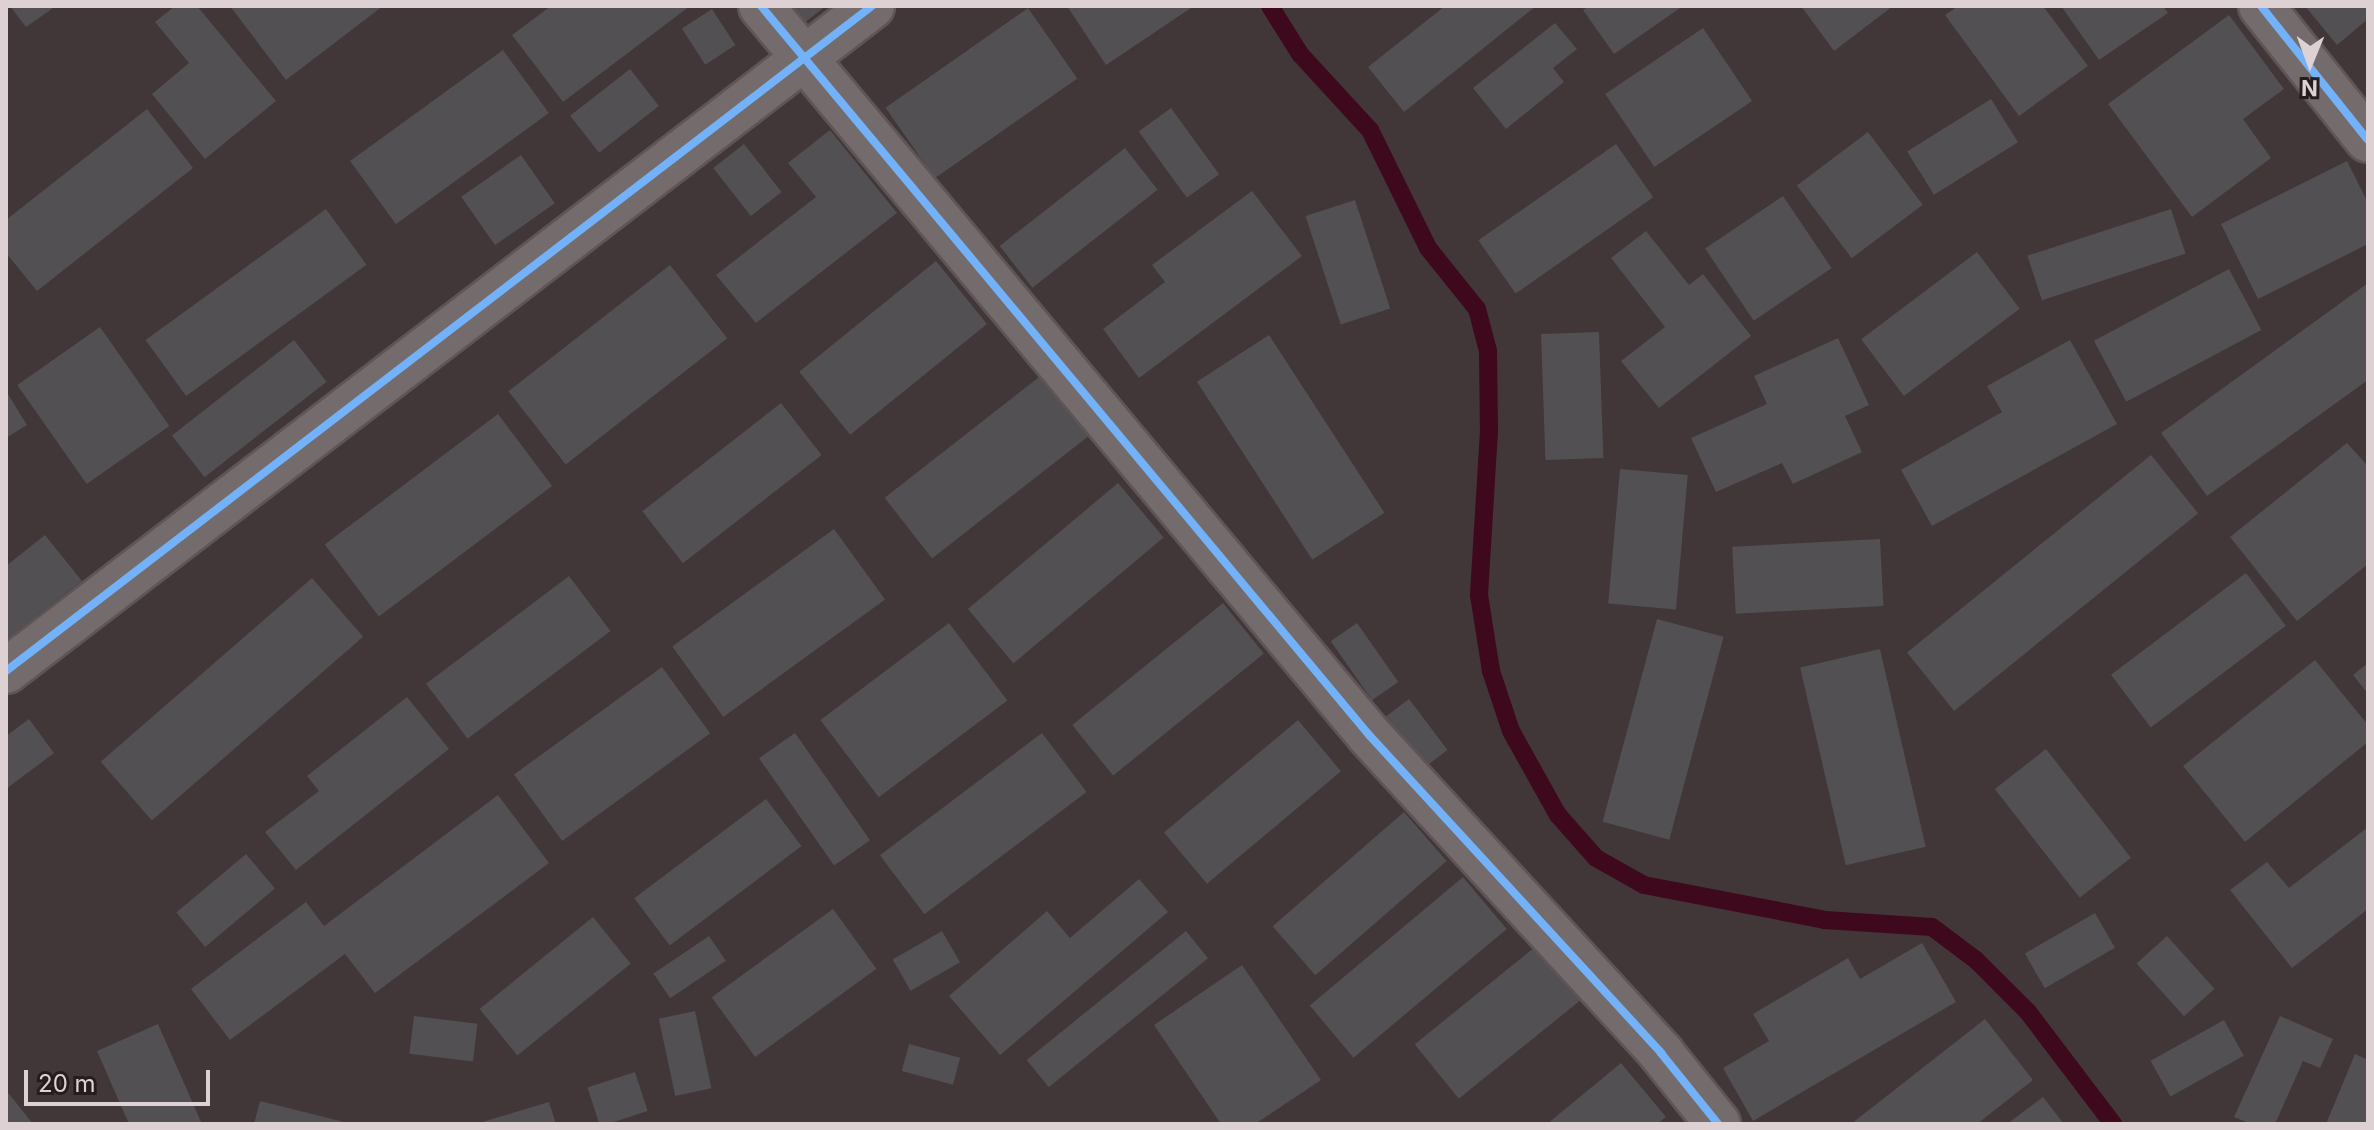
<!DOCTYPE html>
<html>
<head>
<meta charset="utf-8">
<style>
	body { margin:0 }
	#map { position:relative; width:2374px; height:1130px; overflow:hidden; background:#413638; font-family:Inter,sans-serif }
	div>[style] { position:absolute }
	.stream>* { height:18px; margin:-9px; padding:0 9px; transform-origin:9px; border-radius:9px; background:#3e081d }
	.building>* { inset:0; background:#525052; transform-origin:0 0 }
	.roads { filter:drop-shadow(2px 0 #5f5557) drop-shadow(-2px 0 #5f5557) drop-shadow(0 2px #5f5557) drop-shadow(0 -2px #5f5557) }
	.minor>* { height:44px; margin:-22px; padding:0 22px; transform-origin:22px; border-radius:22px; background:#746b6d }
	.cycleway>* { height:8px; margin:-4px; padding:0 4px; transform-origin:4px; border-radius:4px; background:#73b2f8 }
	span { translate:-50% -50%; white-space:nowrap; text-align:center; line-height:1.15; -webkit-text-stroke:6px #251c1e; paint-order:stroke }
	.frame { position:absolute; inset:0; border:8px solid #ded1d4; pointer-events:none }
	.north { position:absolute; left:2270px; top:24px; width:80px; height:80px; -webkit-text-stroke:6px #251c1e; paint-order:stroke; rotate:181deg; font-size:22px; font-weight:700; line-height:32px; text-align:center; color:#ded1d4 }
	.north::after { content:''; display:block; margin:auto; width:28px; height:36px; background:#ded1d4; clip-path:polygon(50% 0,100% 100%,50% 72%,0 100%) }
	.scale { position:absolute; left:24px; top:1070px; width:186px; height:36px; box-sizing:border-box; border:4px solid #ded1d4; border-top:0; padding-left:10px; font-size:24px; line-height:28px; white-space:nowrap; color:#ded1d4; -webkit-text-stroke:6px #251c1e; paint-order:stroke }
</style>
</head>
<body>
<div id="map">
	<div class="stream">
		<i style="left:1270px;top:6px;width:57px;rotate:58deg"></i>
		<i style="left:1300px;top:54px;width:103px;rotate:47.4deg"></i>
		<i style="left:1370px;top:130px;width:131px;rotate:63.8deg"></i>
		<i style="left:1428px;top:248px;width:78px;rotate:51.2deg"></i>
		<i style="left:1477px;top:309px;width:43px;rotate:75.3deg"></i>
		<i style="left:1488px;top:351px;width:80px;rotate:89.3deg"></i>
		<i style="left:1489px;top:431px;width:164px;rotate:93.5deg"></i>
		<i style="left:1479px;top:595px;width:77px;rotate:81deg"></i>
		<i style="left:1491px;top:671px;width:63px;rotate:71.6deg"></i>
		<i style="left:1511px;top:731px;width:96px;rotate:60.8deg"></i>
		<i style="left:1558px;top:815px;width:57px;rotate:48.5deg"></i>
		<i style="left:1596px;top:858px;width:55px;rotate:29.4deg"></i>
		<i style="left:1644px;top:885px;width:184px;rotate:10.9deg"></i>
		<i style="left:1825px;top:920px;width:107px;rotate:3.7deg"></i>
		<i style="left:1932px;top:927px;width:55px;rotate:36.9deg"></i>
		<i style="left:1976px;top:960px;width:74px;rotate:45deg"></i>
		<i style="left:2028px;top:1012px;width:141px;rotate:52.8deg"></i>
	</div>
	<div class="building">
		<i style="clip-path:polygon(10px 6px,56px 6px,26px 27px)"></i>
		<i style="clip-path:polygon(175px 6px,197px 6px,276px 101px,205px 159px,152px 94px,189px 63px,155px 22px)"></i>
		<i style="clip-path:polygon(230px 6px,383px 6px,286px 80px)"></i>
		<i style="clip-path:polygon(551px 6px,690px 6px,563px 102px,512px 35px)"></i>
		<i style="clip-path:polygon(782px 6px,826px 6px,799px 27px)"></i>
		<i style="clip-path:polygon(1067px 6px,1194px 6px,1106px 65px)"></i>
		<i style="clip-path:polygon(1445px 6px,1536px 6px,1404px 112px,1368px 67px)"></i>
		<i style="clip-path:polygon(1589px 6px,1683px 6px,1614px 54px,1583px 10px)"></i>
		<i style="clip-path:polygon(1801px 6px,1893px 6px,1834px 51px)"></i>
		<i style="clip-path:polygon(1958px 6px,2043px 6px,2088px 66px,2019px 116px,1945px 15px)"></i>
		<i style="clip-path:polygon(2061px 6px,2163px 6px,2168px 13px,2099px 60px)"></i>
		<i style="clip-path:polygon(2305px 6px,2368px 6px,2368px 19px,2337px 45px)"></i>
		<i style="left:1028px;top:8px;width:86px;height:174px;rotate:55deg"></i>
		<i style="left:712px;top:9px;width:43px;height:36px;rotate:57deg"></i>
		<i style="clip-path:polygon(2229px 15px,2284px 89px,2243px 119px,2271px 158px,2192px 217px,2108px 104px)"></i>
		<i style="clip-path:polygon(1555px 23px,1577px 49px,1553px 68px,1564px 82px,1506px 129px,1473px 88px)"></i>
		<i style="left:1703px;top:28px;width:88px;height:118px;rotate:56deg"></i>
		<i style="left:503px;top:50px;width:78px;height:189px;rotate:54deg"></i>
		<i style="left:630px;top:69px;width:47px;height:76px;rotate:52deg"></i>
		<i style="left:1991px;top:99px;width:51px;height:99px;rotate:58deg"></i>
		<i style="left:1171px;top:108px;width:82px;height:40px;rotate:54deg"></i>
		<i style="clip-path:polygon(147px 109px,193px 168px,37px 291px,6px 253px,6px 220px)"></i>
		<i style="clip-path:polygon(830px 130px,897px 213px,756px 323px,716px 275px,816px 197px,788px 163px)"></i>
		<i style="left:1868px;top:132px;width:91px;height:89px;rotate:53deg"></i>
		<i style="left:744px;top:144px;width:61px;height:39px;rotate:52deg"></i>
		<i style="left:1616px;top:144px;width:65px;height:168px;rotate:55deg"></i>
		<i style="left:1125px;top:148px;width:53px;height:159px;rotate:52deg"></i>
		<i style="left:521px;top:155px;width:59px;height:73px;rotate:55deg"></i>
		<i style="clip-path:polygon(2347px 161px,2368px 203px,2368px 244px,2258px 299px,2221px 224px)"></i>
		<i style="clip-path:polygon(1252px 191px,1302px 256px,1139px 378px,1103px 329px,1165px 282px,1152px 265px)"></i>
		<i style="left:1783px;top:196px;width:87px;height:94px;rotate:56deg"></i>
		<i style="left:1355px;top:200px;width:114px;height:52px;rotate:72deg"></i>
		<i style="left:326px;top:209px;width:69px;height:223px;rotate:54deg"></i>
		<i style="left:2171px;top:209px;width:47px;height:151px;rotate:72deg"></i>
		<i style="clip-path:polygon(1646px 231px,1689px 285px,1703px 274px,1751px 336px,1659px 408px,1621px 361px,1665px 327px,1611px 258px)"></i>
		<i style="left:1977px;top:252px;width:71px;height:145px;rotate:53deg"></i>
		<i style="left:936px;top:261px;width:81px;height:176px;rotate:51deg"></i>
		<i style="left:670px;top:265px;width:93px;height:205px;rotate:52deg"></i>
		<i style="left:2229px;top:269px;width:69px;height:153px;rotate:62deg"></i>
		<i style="clip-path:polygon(2368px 283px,2368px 380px,2207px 496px,2161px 433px)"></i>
		<i style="left:100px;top:327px;width:121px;height:101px;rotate:55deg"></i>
		<i style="left:1599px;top:332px;width:126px;height:58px;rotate:88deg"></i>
		<i style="left:1269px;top:335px;width:212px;height:86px;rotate:57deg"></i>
		<i style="clip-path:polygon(1838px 338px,1869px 405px,1845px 416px,1862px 452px,1793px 484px,1782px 463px,1716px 492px,1691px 438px,1767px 404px,1754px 376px)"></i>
		<i style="left:294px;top:340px;width:53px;height:155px;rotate:52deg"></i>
		<i style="clip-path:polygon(2070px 340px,2117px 424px,1932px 526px,1901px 470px,2002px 412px,1987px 386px)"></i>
		<i style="left:1043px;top:374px;width:77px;height:201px;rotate:52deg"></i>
		<i style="clip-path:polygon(6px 391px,27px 425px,6px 438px)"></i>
		<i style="left:781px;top:403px;width:66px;height:176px;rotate:52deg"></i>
		<i style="left:498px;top:414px;width:90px;height:217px;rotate:53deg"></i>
		<i style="clip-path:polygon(2347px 443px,2368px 466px,2368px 564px,2297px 621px,2230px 537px)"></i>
		<i style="left:2151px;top:455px;width:75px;height:314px;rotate:51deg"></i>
		<i style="left:1620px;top:469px;width:68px;height:135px;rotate:5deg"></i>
		<i style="left:1118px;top:483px;width:71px;height:196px;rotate:50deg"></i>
		<i style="left:834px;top:529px;width:87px;height:200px;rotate:54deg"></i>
		<i style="clip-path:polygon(45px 535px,82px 581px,6px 640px,6px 566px)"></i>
		<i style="left:1880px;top:539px;width:67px;height:148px;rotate:87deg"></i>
		<i style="left:2246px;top:573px;width:66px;height:169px;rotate:53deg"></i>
		<i style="left:569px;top:576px;width:69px;height:179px;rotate:53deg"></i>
		<i style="left:312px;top:578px;width:78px;height:280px;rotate:49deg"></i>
		<i style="left:1223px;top:603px;width:65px;height:194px;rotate:51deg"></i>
		<i style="left:1657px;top:619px;width:69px;height:210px;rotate:15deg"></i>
		<i style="left:949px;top:623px;width:97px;height:161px;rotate:53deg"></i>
		<i style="left:1357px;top:623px;width:72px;height:32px;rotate:55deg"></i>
		<i style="left:1880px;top:649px;width:203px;height:82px;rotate:77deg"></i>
		<i style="clip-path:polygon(2315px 660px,2368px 725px,2368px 742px,2245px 842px,2183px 766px)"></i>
		<i style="clip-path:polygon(2368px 663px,2368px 694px,2353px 675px)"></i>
		<i style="left:662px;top:667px;width:82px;height:183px;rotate:54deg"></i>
		<i style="clip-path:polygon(407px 697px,449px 749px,296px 870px,265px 832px,319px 791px,307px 776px)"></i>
		<i style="left:1409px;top:699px;width:64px;height:31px;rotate:53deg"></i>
		<i style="clip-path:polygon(29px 719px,54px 753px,6px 789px,6px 736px)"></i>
		<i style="left:1298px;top:720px;width:67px;height:175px;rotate:50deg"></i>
		<i style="left:795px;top:733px;width:131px;height:44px;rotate:55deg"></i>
		<i style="left:1042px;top:733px;width:74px;height:203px;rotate:53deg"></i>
		<i style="left:2046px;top:749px;width:138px;height:65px;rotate:52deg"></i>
		<i style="clip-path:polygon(498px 795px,549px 863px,375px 993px,345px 954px,230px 1040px,191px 989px,306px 902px,324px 926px)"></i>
		<i style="left:766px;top:799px;width:59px;height:165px;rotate:53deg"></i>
		<i style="left:1404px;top:812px;width:65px;height:174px;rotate:49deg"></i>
		<i style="clip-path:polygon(2368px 827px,2368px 909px,2292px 968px,2230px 890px,2267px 862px,2289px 888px)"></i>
		<i style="left:246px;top:854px;width:45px;height:91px;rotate:50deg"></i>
		<i style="left:1463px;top:877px;width:68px;height:200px;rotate:50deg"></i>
		<i style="clip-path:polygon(1139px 879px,1168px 912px,1000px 1055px,949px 996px,1047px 911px,1070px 938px)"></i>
		<i style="left:833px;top:909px;width:74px;height:150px;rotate:54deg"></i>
		<i style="left:2095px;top:913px;width:40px;height:81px;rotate:60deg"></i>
		<i style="left:593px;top:917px;width:60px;height:146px;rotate:51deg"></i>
		<i style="left:942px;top:931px;width:36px;height:57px;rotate:60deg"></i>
		<i style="left:1186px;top:931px;width:35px;height:205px;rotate:51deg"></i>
		<i style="left:709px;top:936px;width:30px;height:67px;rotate:56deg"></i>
		<i style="left:2167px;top:936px;width:71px;height:41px;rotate:48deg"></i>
		<i style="left:1546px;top:938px;width:70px;height:169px;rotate:51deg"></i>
		<i style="clip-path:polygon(1922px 943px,1956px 1002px,1753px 1121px,1723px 1068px,1769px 1041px,1753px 1014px,1848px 958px,1860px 979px)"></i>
		<i style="clip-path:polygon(1242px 965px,1321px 1080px,1255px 1124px,1221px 1124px,1154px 1025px)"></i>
		<i style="left:695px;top:1011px;width:79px;height:37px;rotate:78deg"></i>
		<i style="left:414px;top:1016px;width:64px;height:38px;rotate:7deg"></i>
		<i style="clip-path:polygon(2280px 1016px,2333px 1039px,2320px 1068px,2303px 1061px,2275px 1124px,2251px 1124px,2234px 1117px)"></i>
		<i style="clip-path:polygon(1985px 1019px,2033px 1080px,1977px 1124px,1851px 1124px)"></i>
		<i style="left:2224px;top:1020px;width:41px;height:84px;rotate:61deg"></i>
		<i style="clip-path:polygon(158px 1024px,202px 1124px,129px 1124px,97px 1051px)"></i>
		<i style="left:909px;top:1044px;width:53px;height:28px;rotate:15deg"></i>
		<i style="clip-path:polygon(2355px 1054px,2368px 1060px,2368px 1124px,2326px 1124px)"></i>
		<i style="clip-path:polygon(1621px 1063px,1666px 1117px,1657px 1124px,1547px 1124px)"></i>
		<i style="left:635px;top:1072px;width:41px;height:50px;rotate:72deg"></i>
		<i style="clip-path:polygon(6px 1090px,33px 1124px,6px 1124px)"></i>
		<i style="clip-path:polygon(2043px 1097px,2064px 1124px,2007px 1124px)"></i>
		<i style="clip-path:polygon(260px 1101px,348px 1123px,348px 1124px,254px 1124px)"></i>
		<i style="clip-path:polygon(549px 1102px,556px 1124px,479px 1124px,479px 1123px)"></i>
	</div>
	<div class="roads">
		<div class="minor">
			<i style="left:761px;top:6px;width:949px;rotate:50.17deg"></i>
			<i style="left:1369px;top:735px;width:432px;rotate:47.4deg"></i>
			<i style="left:1661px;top:1053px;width:91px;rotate:51.2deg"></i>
			<i style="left:2261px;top:6px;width:171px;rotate:51.4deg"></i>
			<i style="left:6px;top:671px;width:1092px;rotate:-37.52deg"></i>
		</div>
	</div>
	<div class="cycleway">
		<i style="left:761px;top:6px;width:949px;rotate:50.17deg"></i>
		<i style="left:1369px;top:735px;width:432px;rotate:47.4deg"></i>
		<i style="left:1661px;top:1053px;width:91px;rotate:51.2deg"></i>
		<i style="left:2261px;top:6px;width:171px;rotate:51.4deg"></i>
		<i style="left:6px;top:671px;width:1092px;rotate:-37.52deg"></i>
	</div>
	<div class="frame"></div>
	<div class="north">N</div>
	<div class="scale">20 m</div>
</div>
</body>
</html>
